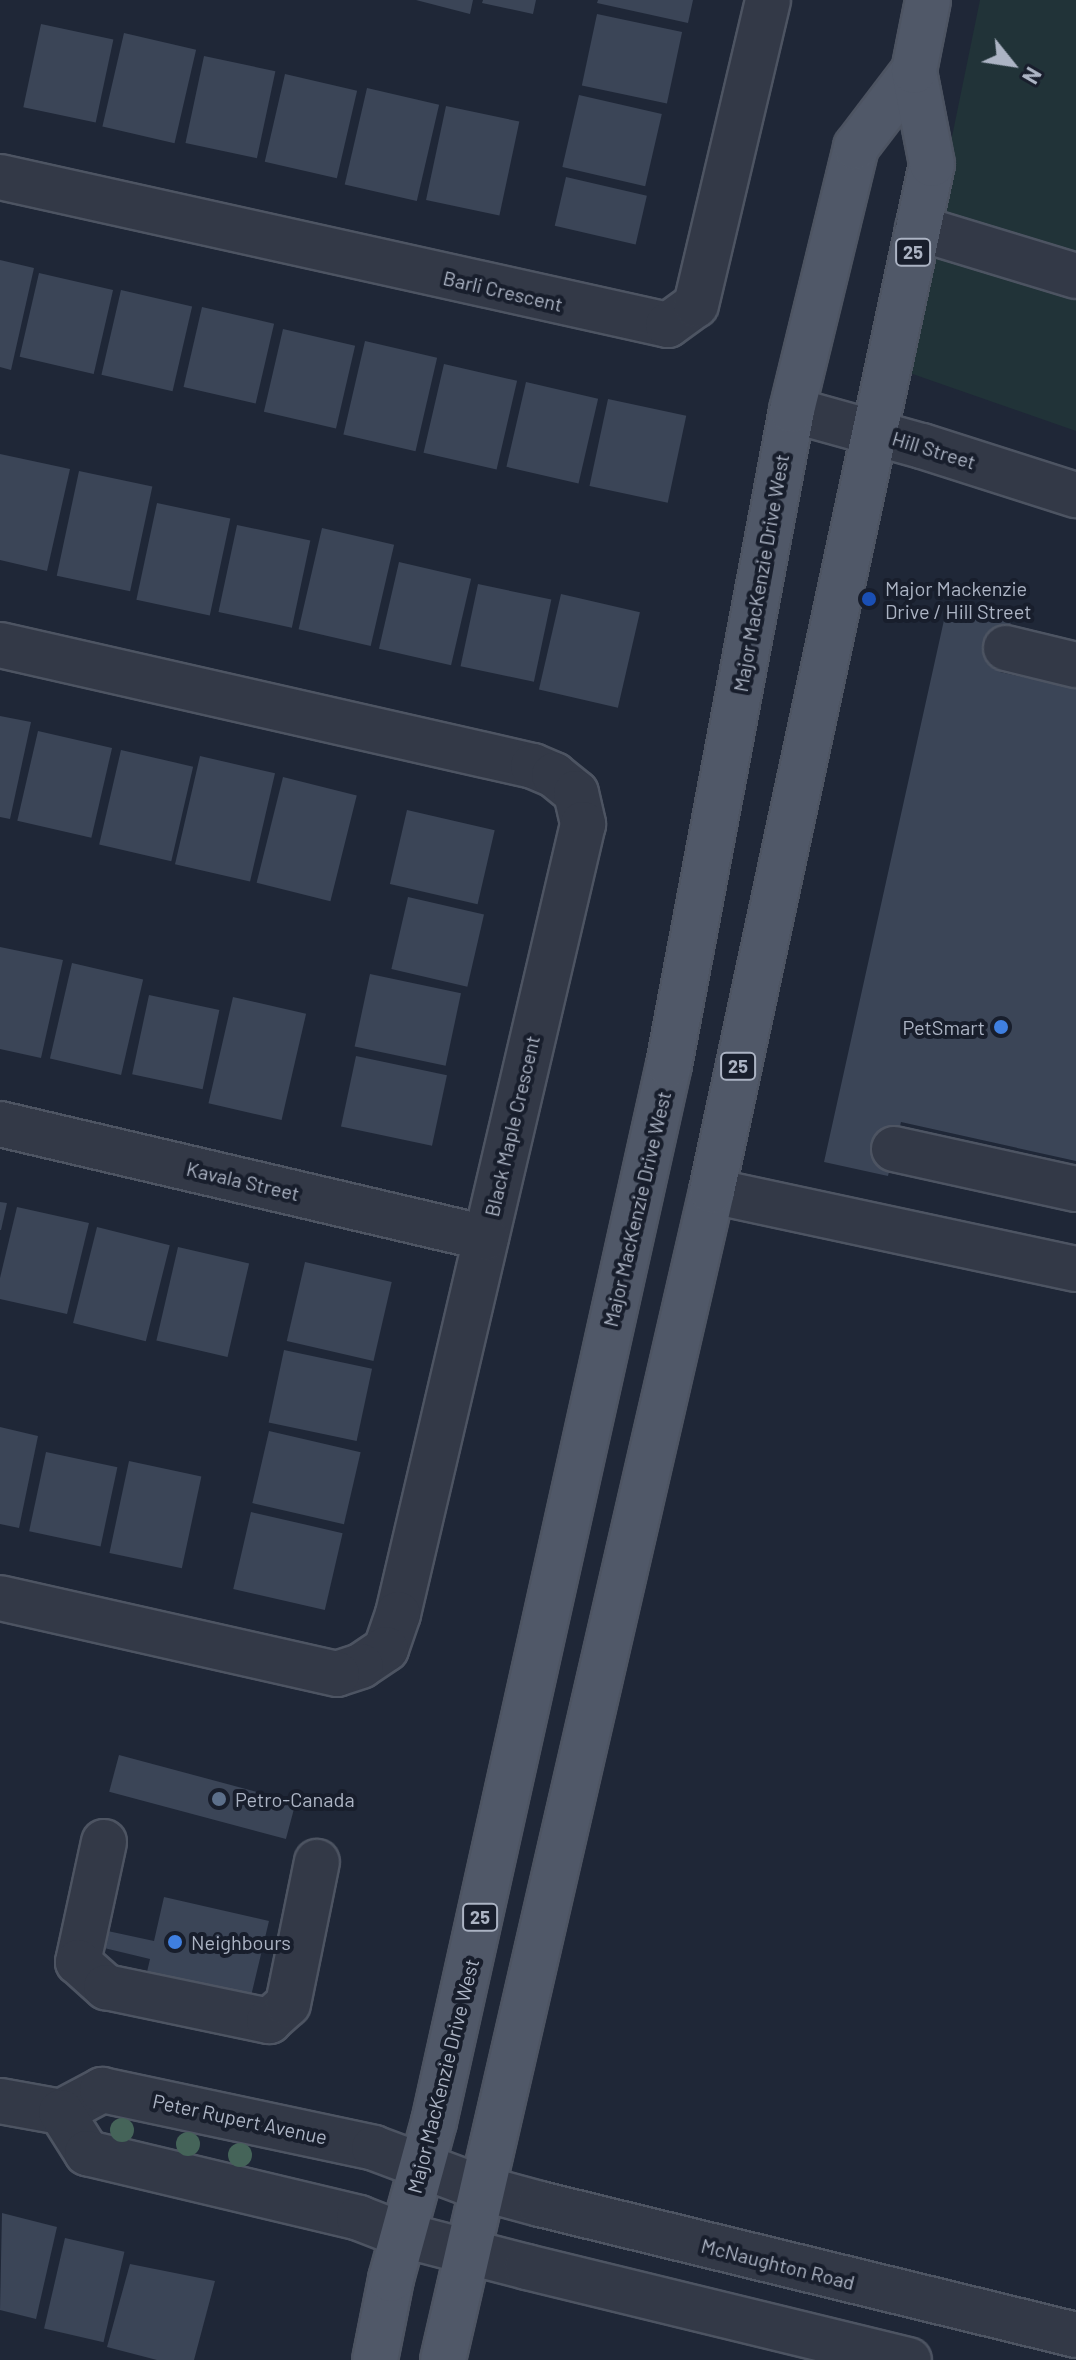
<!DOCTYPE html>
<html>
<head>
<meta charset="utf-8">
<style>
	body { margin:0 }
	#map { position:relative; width:1076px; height:2360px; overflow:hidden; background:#1f2737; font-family:Barlow,sans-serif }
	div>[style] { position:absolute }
	.green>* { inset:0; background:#213338 }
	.building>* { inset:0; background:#3b4557; transform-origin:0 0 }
	.roads { filter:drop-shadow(2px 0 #4d5462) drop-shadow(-2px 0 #4d5462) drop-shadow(0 2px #4d5462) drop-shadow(0 -2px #4d5462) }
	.minor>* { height:44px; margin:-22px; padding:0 22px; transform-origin:22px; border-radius:22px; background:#333947 }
	.major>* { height:44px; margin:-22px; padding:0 22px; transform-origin:22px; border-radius:22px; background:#505868 }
	.trees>* { width:24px; height:24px; margin:-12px; border-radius:50%; background:#456459 }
	.dots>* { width:22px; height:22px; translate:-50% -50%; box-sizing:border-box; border:4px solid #181e2c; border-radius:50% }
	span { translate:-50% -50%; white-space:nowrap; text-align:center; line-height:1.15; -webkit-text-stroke:8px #181e2c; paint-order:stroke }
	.shield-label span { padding:2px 6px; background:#181e2c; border:2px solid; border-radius:6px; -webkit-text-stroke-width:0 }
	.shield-label { font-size:18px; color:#acb4c4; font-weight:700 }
	.street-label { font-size:20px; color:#acb4c4 }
	.poi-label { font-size:20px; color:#acb4c4 }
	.left { translate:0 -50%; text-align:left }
	.right { translate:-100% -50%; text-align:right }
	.north { position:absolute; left:972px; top:24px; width:80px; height:80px; -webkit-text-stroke:6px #181e2c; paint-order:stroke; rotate:120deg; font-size:22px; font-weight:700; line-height:32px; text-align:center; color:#acb4c4 }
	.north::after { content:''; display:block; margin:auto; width:28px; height:36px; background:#acb4c4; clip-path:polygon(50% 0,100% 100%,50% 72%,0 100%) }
</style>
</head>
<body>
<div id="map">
	<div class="green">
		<i style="clip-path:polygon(980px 0,1076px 0,1076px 431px,904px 371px)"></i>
	</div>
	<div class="building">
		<i style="clip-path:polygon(416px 0,473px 0,470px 14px)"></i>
		<i style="clip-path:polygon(483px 0,536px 0,533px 14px,482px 3px)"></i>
		<i style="clip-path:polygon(598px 0,693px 0,688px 23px,597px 3px)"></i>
		<i style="left:597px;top:14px;width:87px;height:73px;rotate:12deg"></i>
		<i style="left:41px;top:24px;width:74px;height:85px;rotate:12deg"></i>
		<i style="left:124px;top:33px;width:74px;height:96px;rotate:13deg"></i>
		<i style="left:204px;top:56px;width:73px;height:89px;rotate:12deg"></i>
		<i style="left:285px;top:74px;width:74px;height:90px;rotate:13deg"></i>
		<i style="left:367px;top:88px;width:74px;height:99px;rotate:13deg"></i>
		<i style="left:579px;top:95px;width:85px;height:74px;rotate:13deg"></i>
		<i style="left:446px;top:106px;width:75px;height:96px;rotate:12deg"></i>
		<i style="left:566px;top:177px;width:83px;height:50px;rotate:13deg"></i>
		<i style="clip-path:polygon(0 260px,34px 268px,11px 370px,0 367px)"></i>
		<i style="left:39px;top:273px;width:76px;height:86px;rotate:13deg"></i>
		<i style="left:121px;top:290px;width:73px;height:87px;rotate:13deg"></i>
		<i style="left:202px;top:307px;width:74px;height:82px;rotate:13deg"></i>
		<i style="left:283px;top:329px;width:74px;height:85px;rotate:13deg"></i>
		<i style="left:365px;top:341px;width:74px;height:96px;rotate:13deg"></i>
		<i style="left:444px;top:364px;width:75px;height:91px;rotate:13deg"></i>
		<i style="left:526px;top:382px;width:74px;height:87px;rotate:13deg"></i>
		<i style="left:608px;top:399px;width:80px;height:89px;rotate:12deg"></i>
		<i style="clip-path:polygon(0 454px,70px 469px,47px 571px,0 560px)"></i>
		<i style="left:79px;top:471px;width:75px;height:107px;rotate:12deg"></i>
		<i style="left:157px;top:503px;width:75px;height:99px;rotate:12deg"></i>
		<i style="left:237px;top:525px;width:75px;height:89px;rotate:12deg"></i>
		<i style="left:322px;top:528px;width:74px;height:104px;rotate:13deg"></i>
		<i style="left:399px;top:562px;width:74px;height:89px;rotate:13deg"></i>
		<i style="left:478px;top:584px;width:75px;height:84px;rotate:12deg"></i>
		<i style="left:561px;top:594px;width:81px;height:98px;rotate:13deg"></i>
		<i style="clip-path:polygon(948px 602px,1012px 617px,1000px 672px,1076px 689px,1076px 1161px,901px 1122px,888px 1176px,824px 1162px)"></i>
		<i style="clip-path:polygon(0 716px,31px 722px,10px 819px,0 817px)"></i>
		<i style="left:38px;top:731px;width:76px;height:92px;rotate:13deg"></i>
		<i style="left:121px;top:750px;width:74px;height:97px;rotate:13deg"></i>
		<i style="left:200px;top:756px;width:77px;height:111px;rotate:13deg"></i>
		<i style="left:283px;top:777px;width:76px;height:109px;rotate:14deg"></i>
		<i style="left:407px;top:810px;width:90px;height:76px;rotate:13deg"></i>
		<i style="left:408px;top:897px;width:78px;height:74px;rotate:13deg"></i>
		<i style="clip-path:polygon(0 947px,63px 960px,41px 1058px,0 1049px)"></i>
		<i style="left:72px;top:963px;width:73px;height:98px;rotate:13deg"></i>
		<i style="left:370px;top:974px;width:93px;height:74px;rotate:12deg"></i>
		<i style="left:149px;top:995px;width:72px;height:81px;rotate:12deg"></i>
		<i style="left:233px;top:997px;width:75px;height:109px;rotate:13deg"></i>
		<i style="left:356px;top:1056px;width:93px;height:72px;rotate:12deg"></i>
		<i style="clip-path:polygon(0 1202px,7px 1203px,1px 1230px,0 1230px)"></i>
		<i style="clip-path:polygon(17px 1207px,89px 1223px,67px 1314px,0 1299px,0 1278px)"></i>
		<i style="left:97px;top:1227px;width:75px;height:99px;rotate:14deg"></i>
		<i style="left:178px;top:1247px;width:73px;height:96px;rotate:13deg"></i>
		<i style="left:305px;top:1262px;width:89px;height:81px;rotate:13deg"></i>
		<i style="left:284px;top:1350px;width:90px;height:74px;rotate:12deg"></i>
		<i style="clip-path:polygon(0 1427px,38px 1436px,19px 1528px,0 1524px)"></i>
		<i style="left:269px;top:1431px;width:94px;height:74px;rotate:13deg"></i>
		<i style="left:46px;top:1452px;width:73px;height:81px;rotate:12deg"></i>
		<i style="left:129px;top:1461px;width:74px;height:94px;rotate:12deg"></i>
		<i style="left:251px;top:1512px;width:94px;height:79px;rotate:13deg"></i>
		<i style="left:119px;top:1755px;width:183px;height:38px;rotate:15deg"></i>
		<i style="clip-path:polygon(164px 1897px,269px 1921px,251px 1996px,147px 1972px,150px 1959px,100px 1947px,103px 1930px,154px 1941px)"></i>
		<i style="clip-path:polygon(2px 2213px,57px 2227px,36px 2319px,0 2310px)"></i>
		<i style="left:65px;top:2238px;width:61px;height:93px;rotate:13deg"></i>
		<i style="clip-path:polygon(130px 2264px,215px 2281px,194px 2360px,157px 2360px,107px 2347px)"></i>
	</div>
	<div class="roads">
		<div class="minor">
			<i style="left:0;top:177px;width:684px;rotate:12.49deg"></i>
			<i style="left:668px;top:325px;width:34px;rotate:-36deg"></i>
			<i style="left:696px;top:305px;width:313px;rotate:-76.7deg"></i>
			<i style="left:918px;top:228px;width:165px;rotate:16.9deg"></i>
			<i style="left:792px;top:410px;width:135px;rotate:15.5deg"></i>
			<i style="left:922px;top:446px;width:162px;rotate:17.7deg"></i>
			<i style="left:0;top:645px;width:547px;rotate:12.79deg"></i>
			<i style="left:533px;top:766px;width:23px;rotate:23deg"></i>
			<i style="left:554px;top:775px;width:28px;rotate:39deg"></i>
			<i style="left:576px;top:793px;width:32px;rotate:77deg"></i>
			<i style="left:583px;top:824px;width:811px;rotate:103.18deg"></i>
			<i style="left:398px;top:1614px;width:37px;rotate:109deg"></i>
			<i style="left:386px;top:1649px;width:30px;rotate:146deg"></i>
			<i style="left:361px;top:1666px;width:25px;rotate:162deg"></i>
			<i style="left:337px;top:1674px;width:345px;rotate:-167.3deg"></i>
			<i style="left:1006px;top:648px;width:72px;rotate:13.7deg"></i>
			<i style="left:0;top:1124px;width:499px;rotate:13.2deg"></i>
			<i style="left:894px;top:1149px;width:186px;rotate:12.4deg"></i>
			<i style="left:712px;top:1191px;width:372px;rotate:12.1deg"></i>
			<i style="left:104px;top:1842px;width:123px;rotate:102.2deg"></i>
			<i style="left:78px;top:1962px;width:38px;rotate:42deg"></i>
			<i style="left:106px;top:1987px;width:167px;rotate:11.8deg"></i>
			<i style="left:269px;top:2021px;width:25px;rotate:-42deg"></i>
			<i style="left:288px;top:2004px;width:145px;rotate:-78.5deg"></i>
			<i style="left:0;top:2101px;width:62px;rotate:10.2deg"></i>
			<i style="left:61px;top:2112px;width:47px;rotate:-28.2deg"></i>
			<i style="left:102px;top:2090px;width:278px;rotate:12deg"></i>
			<i style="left:374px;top:2148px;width:114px;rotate:20.5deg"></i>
			<i style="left:481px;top:2188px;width:61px;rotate:15.2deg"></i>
			<i style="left:540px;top:2204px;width:552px;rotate:13.73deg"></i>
			<i style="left:61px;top:2112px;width:49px;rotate:57.6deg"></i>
			<i style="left:87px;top:2153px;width:280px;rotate:13.4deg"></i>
			<i style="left:359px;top:2218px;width:47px;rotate:21.1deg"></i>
			<i style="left:403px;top:2235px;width:128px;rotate:14.5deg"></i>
			<i style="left:527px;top:2267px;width:393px;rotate:13.7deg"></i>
		</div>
		<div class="major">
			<i style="left:375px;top:2360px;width:83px;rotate:-78.8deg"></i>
			<i style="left:391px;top:2279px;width:163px;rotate:-74.7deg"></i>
			<i style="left:434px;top:2122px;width:1083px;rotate:-77.47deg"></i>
			<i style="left:669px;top:1065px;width:666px;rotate:-79.36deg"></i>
			<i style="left:792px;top:410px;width:271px;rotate:-76.3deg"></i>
			<i style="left:856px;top:147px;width:96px;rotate:-52.7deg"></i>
			<i style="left:443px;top:2360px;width:1200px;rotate:-77.04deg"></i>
			<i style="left:712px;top:1191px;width:1050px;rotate:-77.91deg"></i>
			<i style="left:932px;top:164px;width:95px;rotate:-101deg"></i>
			<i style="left:914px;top:71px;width:72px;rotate:-78.8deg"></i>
		</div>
	</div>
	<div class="trees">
		<i style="left:122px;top:2130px"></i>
		<i style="left:188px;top:2144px"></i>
		<i style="left:240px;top:2155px"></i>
	</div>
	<div class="dots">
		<i style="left:869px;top:599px;background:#1a4fb4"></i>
		<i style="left:1001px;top:1027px;background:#3f7fe0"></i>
		<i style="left:219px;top:1799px;background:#5c6f8a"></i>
		<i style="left:175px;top:1942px;background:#3f7fe0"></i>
	</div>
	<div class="shield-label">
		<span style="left:913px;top:252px">25</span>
		<span style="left:738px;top:1066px">25</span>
		<span style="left:480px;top:1917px">25</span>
	</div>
	<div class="street-label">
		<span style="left:503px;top:291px;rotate:13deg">Barli Crescent</span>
		<span style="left:934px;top:450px;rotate:17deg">Hill Street</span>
		<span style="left:761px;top:573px;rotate:-80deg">Major MacKenzie Drive West</span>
		<span style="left:512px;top:1126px;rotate:-77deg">Black Maple Crescent</span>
		<span style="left:243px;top:1181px;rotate:13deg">Kavala Street</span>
		<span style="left:637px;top:1209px;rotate:-77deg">Major MacKenzie Drive West</span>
		<span style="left:443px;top:2076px;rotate:-76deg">Major MacKenzie Drive West</span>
		<span style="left:240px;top:2119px;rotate:12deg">Peter Rupert Avenue</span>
		<span style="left:778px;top:2264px;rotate:14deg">McNaughton Road</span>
	</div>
	<div class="poi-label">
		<span class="left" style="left:885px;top:600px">Major Mackenzie<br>Drive / Hill Street</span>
		<span class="right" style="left:985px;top:1027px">PetSmart</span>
		<span class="left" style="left:235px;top:1799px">Petro-Canada</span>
		<span class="left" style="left:191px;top:1942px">Neighbours</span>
	</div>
	<div class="north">N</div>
</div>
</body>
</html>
